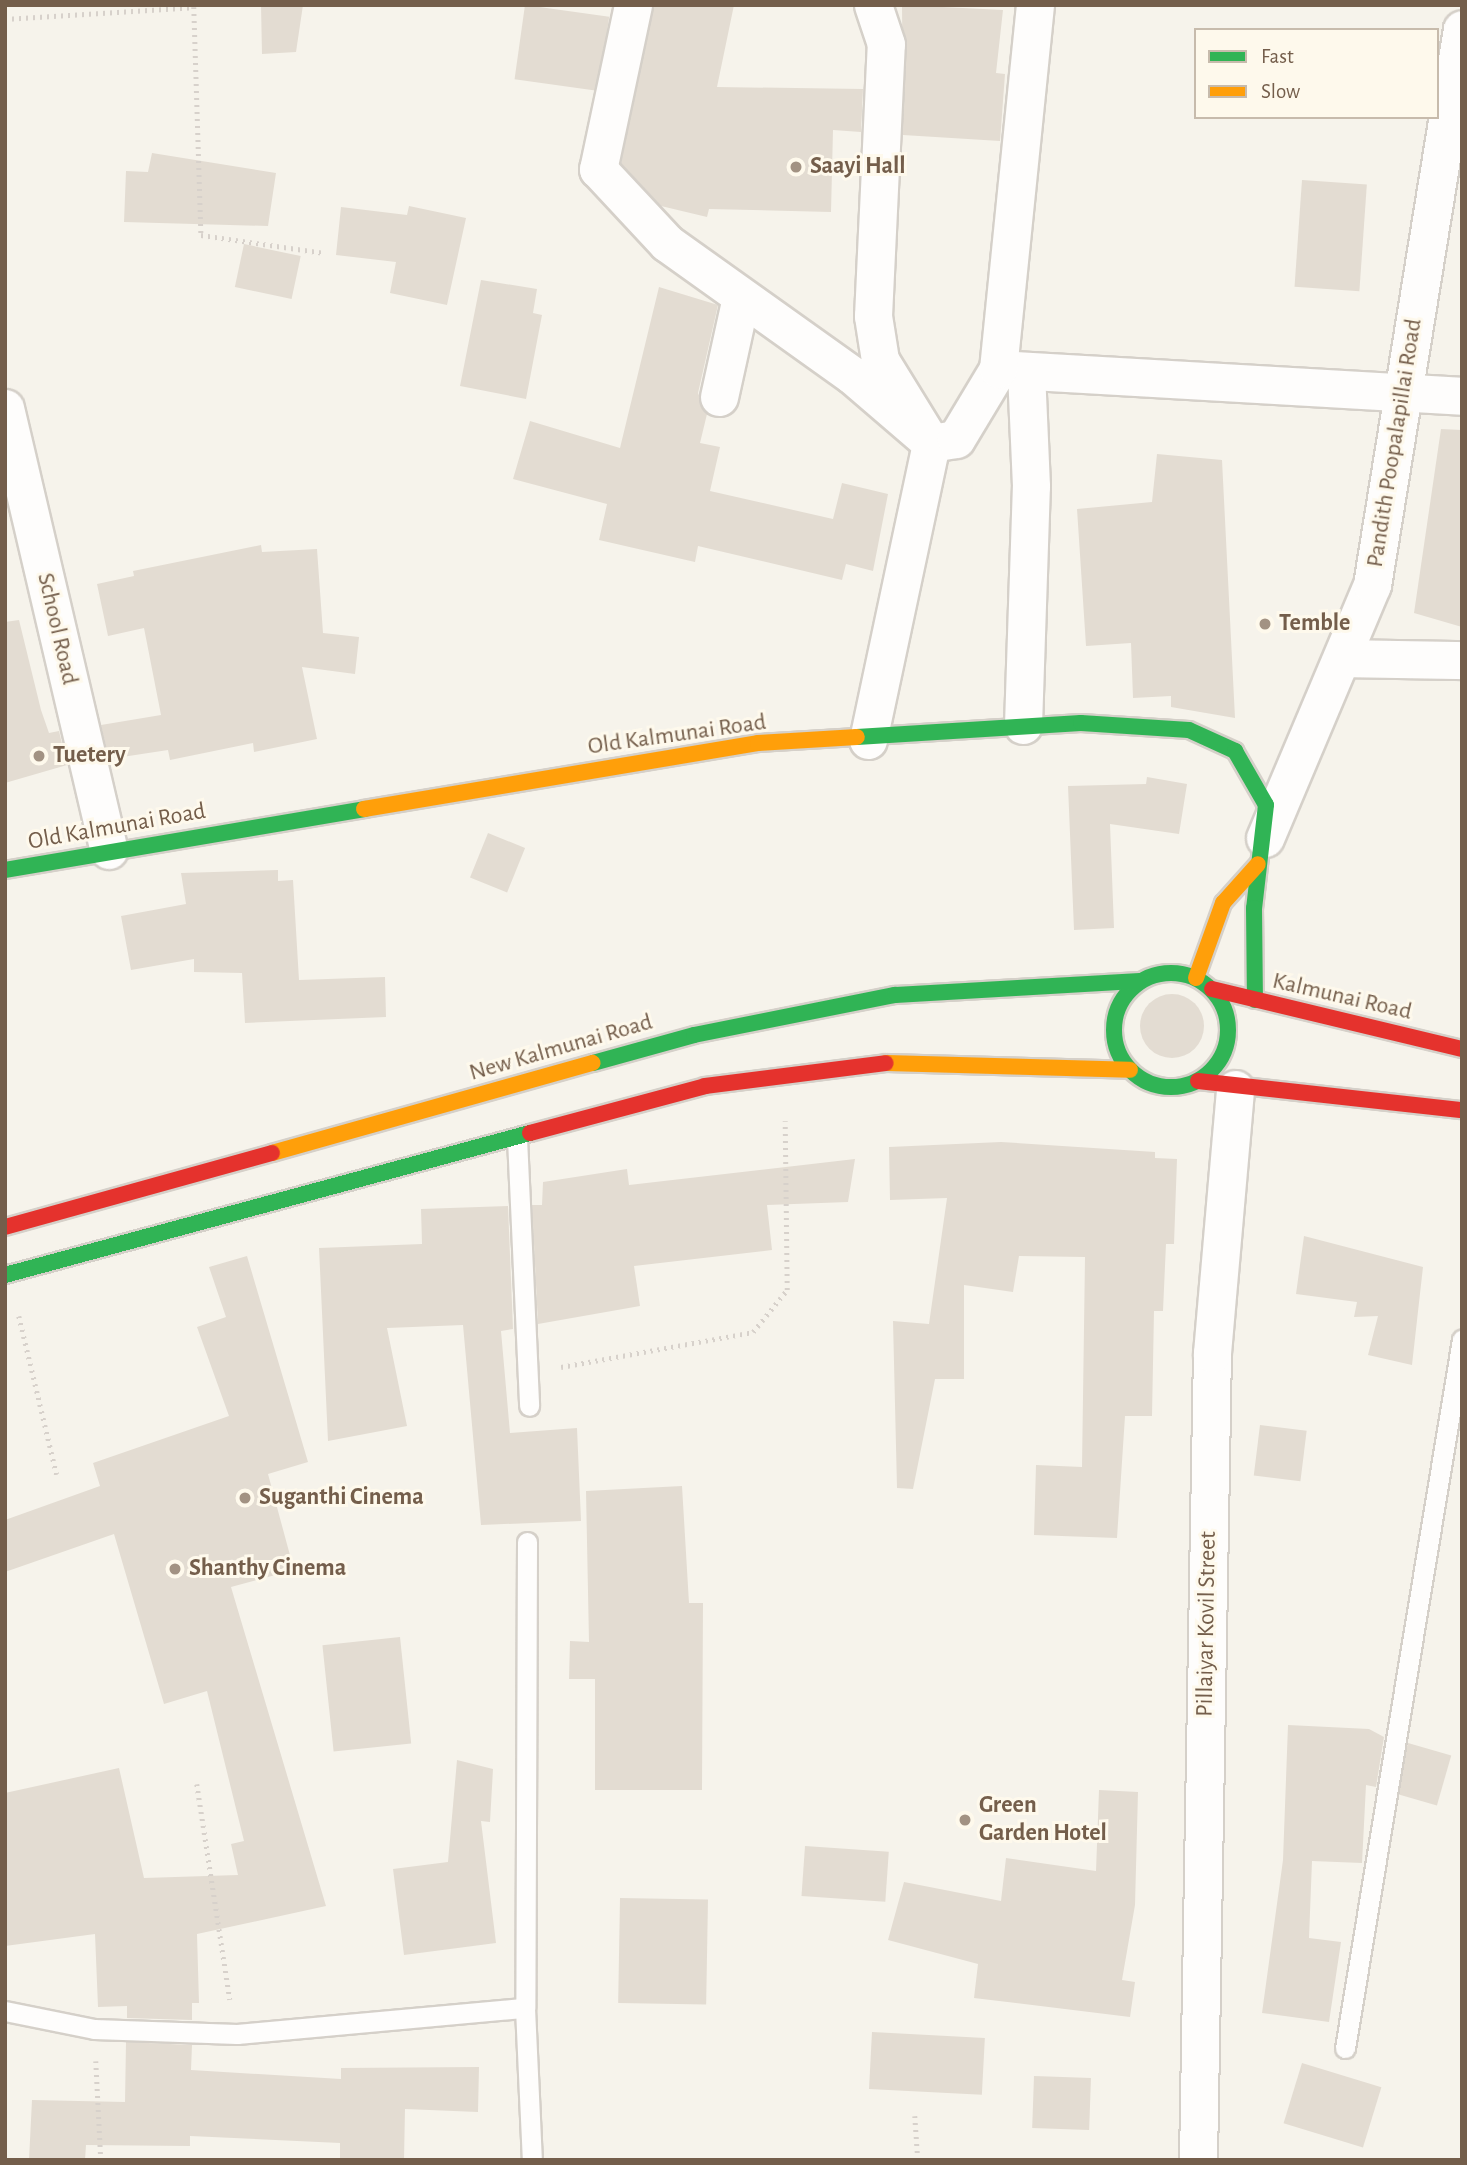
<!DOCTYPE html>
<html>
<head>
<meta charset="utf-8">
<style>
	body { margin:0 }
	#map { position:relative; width:1467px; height:2165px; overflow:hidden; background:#f6f3eb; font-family:"Alegreya Sans",sans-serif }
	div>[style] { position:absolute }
	.building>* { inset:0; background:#e3dcd2; transform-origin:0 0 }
	.round { border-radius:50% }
	.path>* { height:4.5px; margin-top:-2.25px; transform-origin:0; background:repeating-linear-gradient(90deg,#d7d1cb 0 2px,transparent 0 7px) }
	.roads { filter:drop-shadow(2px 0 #d5d0c9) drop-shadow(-2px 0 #d5d0c9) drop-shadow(0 2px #d5d0c9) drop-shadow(0 -2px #d5d0c9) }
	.lane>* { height:19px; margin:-9.5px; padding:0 9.5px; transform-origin:9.5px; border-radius:9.5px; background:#fefdfc }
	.street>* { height:37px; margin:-18.5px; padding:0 18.5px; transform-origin:18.5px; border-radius:18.5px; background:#fefdfc }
	.fast>* { height:16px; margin:-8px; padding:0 8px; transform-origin:8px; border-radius:8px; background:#30b455 }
	.fast>.ring { margin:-8px; padding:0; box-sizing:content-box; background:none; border:16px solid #30b455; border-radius:50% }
	.slow>* { height:16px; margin:-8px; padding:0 8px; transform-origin:8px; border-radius:8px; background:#ff9f0a }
	.jam>* { height:16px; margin:-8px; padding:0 8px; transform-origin:8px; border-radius:8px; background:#e5322d }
	.dots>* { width:19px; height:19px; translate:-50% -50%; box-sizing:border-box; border:4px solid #fef9ec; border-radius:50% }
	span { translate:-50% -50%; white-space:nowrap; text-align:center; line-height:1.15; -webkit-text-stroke:6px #fef9ec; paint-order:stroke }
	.poi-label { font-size:24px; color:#745e4b; font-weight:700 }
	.left { translate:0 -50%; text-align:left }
	.street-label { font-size:24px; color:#745e4b }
	.frame { position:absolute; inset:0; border:7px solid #745e4b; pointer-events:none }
	.legend { position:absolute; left:1194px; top:28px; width:245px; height:91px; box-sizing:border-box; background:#fef9ec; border:2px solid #c7bbac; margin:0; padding:9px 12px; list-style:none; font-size:21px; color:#745e4b }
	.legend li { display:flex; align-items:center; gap:14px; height:35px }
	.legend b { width:35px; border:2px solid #c7bbac }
</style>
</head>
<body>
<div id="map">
	<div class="building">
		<i style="clip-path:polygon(261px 5px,303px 5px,296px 52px,262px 54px)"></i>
		<i style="left:525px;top:5px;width:85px;height:75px;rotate:8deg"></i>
		<i style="clip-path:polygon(653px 5px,734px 5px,717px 87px,863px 89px,861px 132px,833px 130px,831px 212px,709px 209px,707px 217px,661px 206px,621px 163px)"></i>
		<i style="clip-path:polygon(902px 5px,1003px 10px,996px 73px,1005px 74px,1000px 141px,903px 135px)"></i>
		<i style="clip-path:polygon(152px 153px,276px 173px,268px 226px,124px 222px,126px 171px,148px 172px)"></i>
		<i style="left:1302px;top:180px;width:65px;height:107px;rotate:4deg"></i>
		<i style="clip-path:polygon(409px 206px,466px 218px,447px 305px,390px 293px,396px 262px,336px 255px,341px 207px,407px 215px)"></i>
		<i style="left:244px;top:244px;width:58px;height:44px;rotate:12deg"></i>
		<i style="clip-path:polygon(481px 280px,537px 289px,533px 313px,542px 315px,526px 399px,460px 386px)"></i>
		<i style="clip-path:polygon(659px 287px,718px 305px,698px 393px,707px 414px,700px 443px,720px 447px,710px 491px,833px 519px,842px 483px,888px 494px,873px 571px,846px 564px,842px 580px,698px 546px,695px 562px,599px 540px,607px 504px,513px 479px,530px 421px,620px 448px)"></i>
		<i style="clip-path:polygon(1441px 429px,1462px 430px,1462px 627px,1414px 613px)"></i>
		<i style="clip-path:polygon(1157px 454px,1222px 460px,1235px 718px,1171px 707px,1171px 696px,1133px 698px,1131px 643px,1086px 646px,1077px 509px,1152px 502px)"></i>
		<i style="clip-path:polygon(261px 545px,262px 552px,317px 549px,323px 633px,359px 637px,355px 674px,302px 667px,317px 739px,254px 752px,253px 743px,170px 760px,168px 750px,109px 759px,101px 725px,161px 715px,144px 628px,108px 636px,97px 584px,134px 576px,133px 571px)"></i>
		<i style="clip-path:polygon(19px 620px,41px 710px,49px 733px,59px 731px,67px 765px,5px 783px,5px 622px)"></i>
		<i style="clip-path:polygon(1147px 777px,1187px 784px,1179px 834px,1110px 824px,1114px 928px,1074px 930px,1068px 786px,1146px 784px)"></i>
		<i style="left:488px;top:833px;width:40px;height:48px;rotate:22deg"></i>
		<i style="clip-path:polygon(278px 870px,278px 881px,293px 880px,299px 980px,385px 977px,386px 1017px,245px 1023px,242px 973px,194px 972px,194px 959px,131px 970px,121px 916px,186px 904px,181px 873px)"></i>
		<i class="round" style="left:1140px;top:994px;width:64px;height:64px"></i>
		<i style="clip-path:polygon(1001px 1142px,1155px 1152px,1155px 1158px,1177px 1159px,1174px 1244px,1166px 1244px,1163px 1311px,1154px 1311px,1152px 1416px,1125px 1416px,1117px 1538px,1034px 1535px,1036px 1465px,1082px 1467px,1085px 1257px,1019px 1256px,1013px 1292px,964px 1285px,964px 1379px,935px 1379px,913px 1489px,897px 1488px,893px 1321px,929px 1324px,947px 1198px,890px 1200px,889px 1147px)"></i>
		<i style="clip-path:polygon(855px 1159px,848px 1202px,767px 1205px,772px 1250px,634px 1266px,640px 1306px,538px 1324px,532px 1205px,542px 1205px,543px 1182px,627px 1169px,629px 1185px)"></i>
		<i style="clip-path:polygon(508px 1206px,513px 1329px,501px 1331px,510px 1433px,577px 1428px,581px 1521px,481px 1525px,463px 1325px,387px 1328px,407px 1426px,328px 1441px,319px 1248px,422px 1244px,421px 1209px)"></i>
		<i style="clip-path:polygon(1304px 1236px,1423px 1267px,1412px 1365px,1368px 1355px,1378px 1316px,1354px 1317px,1357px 1302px,1296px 1294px)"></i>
		<i style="clip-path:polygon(247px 1256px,308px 1462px,268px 1474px,294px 1570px,231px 1587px,326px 1906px,197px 1934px,199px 2003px,192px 2003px,192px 2020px,127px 2018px,127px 2006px,98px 2007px,95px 1934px,5px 1946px,5px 1793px,119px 1768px,144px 1878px,238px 1875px,231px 1844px,244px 1841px,207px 1691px,164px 1704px,114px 1534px,5px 1572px,5px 1520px,100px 1486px,93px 1463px,229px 1416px,197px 1327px,226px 1317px,209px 1267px)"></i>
		<i style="left:1260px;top:1425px;width:47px;height:51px;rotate:7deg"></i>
		<i style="clip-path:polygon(682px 1486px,689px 1603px,703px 1603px,702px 1790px,595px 1790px,595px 1679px,569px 1679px,570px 1641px,589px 1642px,586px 1491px)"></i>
		<i style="left:400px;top:1637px;width:107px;height:78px;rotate:84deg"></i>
		<i style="clip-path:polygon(1288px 1725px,1369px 1729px,1384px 1737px,1376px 1787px,1366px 1785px,1362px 1863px,1312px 1861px,1309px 1938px,1341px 1942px,1329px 2022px,1262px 2013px,1283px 1860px)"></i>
		<i style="left:1408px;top:1743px;width:45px;height:52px;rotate:16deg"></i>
		<i style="clip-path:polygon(457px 1760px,493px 1769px,490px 1822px,481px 1821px,496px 1943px,404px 1955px,393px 1869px,448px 1862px)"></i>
		<i style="clip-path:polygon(1099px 1790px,1138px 1792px,1135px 1905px,1122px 1980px,1135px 1982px,1130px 2017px,974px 1998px,978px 1964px,888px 1940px,904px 1882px,1001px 1901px,1006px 1858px,1096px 1871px)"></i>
		<i style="left:805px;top:1846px;width:84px;height:50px;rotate:4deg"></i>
		<i style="left:620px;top:1898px;width:88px;height:105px;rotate:1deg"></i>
		<i style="left:872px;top:2032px;width:113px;height:57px;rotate:3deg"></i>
		<i style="clip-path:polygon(126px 2042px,192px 2045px,191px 2070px,341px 2079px,341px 2068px,479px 2067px,478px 2112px,405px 2109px,404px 2160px,340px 2160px,340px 2143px,190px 2136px,190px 2146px,86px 2145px,85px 2160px,29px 2160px,32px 2100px,125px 2102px)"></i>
		<i style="left:1302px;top:2063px;width:83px;height:63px;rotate:17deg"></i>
		<i style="left:1034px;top:2076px;width:57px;height:52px;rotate:2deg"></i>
	</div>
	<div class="path">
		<i style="left:5px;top:19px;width:189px;rotate:-3.6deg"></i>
		<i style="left:194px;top:7px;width:228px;rotate:88.2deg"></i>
		<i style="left:201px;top:235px;width:125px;rotate:8.3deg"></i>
		<i style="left:19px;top:1316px;width:163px;rotate:76.6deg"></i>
		<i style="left:561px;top:1367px;width:195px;rotate:-10.3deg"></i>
		<i style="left:753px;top:1332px;width:54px;rotate:-51deg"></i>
		<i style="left:787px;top:1290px;width:169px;rotate:-90.7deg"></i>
		<i style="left:197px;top:1784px;width:218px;rotate:81.3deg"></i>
		<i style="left:96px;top:2061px;width:99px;rotate:87.1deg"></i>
		<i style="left:915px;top:2116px;width:44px;rotate:86.1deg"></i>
	</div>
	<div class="roads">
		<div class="lane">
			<i style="left:517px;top:1138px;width:268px;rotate:87.4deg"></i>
			<i style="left:527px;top:1542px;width:466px;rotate:90.2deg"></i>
			<i style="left:525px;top:2008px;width:152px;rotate:87.4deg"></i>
			<i style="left:5px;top:2011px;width:91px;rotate:11.4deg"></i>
			<i style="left:94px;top:2029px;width:143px;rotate:2deg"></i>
			<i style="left:237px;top:2034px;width:289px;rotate:-5.2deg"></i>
			<i style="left:1345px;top:2048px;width:718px;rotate:-80.62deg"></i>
		</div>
		<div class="street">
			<i style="left:633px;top:5px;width:168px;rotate:102deg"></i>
			<i style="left:598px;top:169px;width:101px;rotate:47deg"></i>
			<i style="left:667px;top:243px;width:227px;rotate:35.5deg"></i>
			<i style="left:852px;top:375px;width:104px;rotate:40.7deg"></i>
			<i style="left:931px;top:443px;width:97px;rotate:-121.6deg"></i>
			<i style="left:880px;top:360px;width:45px;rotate:-99deg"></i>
			<i style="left:873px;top:316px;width:272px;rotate:-87.3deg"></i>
			<i style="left:886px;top:44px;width:41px;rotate:-108.4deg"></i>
			<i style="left:998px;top:369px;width:465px;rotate:3.3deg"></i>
			<i style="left:719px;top:397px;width:102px;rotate:-77.6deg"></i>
			<i style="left:5px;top:408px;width:454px;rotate:76.8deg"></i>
			<i style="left:1343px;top:658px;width:119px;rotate:1deg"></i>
			<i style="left:1023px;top:725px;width:239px;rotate:-88.1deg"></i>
			<i style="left:1031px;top:486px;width:115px;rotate:-92.5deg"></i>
			<i style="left:868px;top:740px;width:304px;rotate:-78deg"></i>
			<i style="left:931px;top:443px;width:25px;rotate:-9deg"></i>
			<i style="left:956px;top:439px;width:82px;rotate:-59deg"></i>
			<i style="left:998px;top:369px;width:366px;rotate:-84.2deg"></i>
			<i style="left:1265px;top:838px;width:275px;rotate:-67.1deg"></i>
			<i style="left:1372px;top:585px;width:563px;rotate:-80.81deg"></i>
			<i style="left:1198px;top:2160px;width:807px;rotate:-89.01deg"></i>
			<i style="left:1212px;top:1353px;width:265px;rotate:-85deg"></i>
		</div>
		<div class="fast">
			<i style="left:857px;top:737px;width:224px;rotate:-3.6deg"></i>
			<i style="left:1081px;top:723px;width:108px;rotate:3.7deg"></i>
			<i style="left:1189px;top:730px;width:51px;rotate:24.5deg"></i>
			<i style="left:1235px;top:751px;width:62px;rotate:60.1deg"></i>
			<i style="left:1266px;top:805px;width:104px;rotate:96.6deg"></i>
			<i style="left:1254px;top:908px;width:92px;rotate:89.4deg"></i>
			<i style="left:5px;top:870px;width:364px;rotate:-9.6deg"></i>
			<i class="ring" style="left:1114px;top:973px;width:98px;height:98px"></i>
			<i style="left:593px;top:1063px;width:105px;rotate:-15.5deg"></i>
			<i style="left:694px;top:1035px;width:205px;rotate:-11.3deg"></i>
			<i style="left:895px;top:995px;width:246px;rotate:-3.3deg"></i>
			<i style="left:5px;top:1275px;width:544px;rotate:-15.14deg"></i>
		</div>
		<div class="slow">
			<i style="left:364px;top:809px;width:399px;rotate:-9.5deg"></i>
			<i style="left:758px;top:743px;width:99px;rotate:-3.5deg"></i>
			<i style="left:1196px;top:978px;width:80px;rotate:-70.2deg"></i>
			<i style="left:1223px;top:903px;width:52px;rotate:-48.1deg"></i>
			<i style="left:886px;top:1063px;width:244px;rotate:1.6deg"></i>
			<i style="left:272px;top:1153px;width:333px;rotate:-15.7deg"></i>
		</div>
		<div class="jam">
			<i style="left:1212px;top:989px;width:257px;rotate:13.5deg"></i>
			<i style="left:1198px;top:1081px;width:266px;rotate:6.3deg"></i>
			<i style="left:530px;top:1133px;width:181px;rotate:-15deg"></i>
			<i style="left:705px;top:1086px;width:182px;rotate:-7.2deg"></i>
			<i style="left:5px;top:1227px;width:277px;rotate:-15.5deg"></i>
		</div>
	</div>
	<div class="dots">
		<i style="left:796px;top:167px;background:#a29283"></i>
		<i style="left:1265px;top:624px;background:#a29283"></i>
		<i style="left:39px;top:756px;background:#a29283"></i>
		<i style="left:245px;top:1498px;background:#a29283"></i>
		<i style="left:175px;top:1569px;background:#a29283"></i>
		<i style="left:965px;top:1820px;background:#a29283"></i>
	</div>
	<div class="poi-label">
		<span class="left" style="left:810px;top:167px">Saayi Hall</span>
		<span class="left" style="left:1279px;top:624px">Temble</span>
		<span class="left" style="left:53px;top:756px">Tuetery</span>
		<span class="left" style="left:259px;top:1498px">Suganthi Cinema</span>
		<span class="left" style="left:189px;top:1569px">Shanthy Cinema</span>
		<span class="left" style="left:979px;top:1820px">Green<br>Garden Hotel</span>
	</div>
	<div class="street-label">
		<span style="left:1395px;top:443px;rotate:-81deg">Pandith Poopalapillai Road</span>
		<span style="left:57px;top:629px;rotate:77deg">School Road</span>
		<span style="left:677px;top:735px;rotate:-8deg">Old Kalmunai Road</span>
		<span style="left:117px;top:827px;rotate:-10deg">Old Kalmunai Road</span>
		<span style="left:1342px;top:997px;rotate:13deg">Kalmunai Road</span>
		<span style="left:561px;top:1048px;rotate:-16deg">New Kalmunai Road</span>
		<span style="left:1207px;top:1624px;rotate:-89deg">Pillaiyar Kovil Street</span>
	</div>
	<div class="frame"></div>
	<ul class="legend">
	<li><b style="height:9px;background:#30b455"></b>Fast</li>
	<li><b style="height:9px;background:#ff9f0a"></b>Slow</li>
	</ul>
</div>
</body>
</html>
